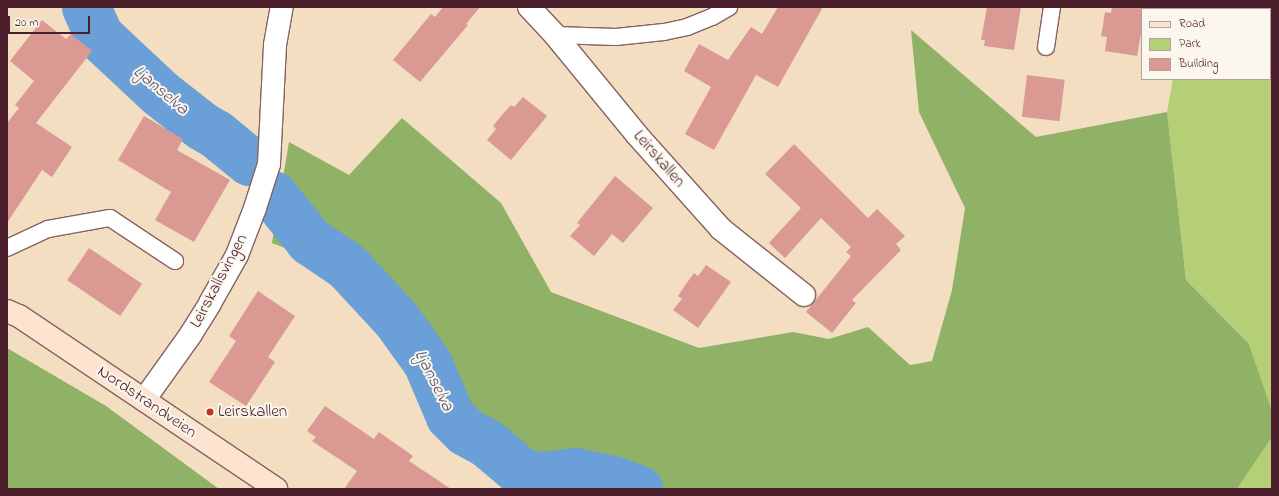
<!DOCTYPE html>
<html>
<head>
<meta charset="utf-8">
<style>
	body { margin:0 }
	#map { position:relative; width:1279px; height:496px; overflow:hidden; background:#f3dec1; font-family:"Indie Flower",sans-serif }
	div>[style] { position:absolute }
	.green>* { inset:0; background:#b4cf76 }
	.forest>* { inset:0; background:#8fb267 }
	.river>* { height:49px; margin:-24.5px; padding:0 24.5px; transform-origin:24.5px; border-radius:24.5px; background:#6b9fd7 }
	.building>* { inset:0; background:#db9994; transform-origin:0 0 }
	.roads { filter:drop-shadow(1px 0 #856260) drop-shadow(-1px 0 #856260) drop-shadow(0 1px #856260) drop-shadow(0 -1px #856260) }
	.lane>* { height:16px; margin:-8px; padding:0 8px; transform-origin:8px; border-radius:8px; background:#fff }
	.street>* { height:22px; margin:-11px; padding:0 11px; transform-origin:11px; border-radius:11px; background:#fff }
	.secondary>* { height:22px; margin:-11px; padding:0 11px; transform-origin:11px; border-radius:11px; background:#fde4d1 }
	.dots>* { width:11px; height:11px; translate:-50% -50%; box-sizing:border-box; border:2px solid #fbf7ec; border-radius:50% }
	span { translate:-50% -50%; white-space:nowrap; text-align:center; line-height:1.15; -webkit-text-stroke:4px #fbf7ec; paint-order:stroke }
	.street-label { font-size:17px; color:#4a1f2b }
	.poi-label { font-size:17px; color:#4a1f2b }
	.left { translate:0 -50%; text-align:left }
	.water-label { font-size:18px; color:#575270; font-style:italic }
	.frame { position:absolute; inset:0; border:8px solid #4a1f2b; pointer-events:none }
	.legend { position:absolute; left:1141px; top:8px; width:130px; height:72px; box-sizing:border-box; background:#fbf7ec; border:1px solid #b4a19f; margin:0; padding:5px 7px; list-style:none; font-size:12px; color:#4a1f2b }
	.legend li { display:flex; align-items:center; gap:8px; height:20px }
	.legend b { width:20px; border:1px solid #b4a19f }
	.scale { position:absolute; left:8px; top:16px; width:82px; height:18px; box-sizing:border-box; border:2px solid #4a1f2b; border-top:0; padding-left:5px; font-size:12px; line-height:14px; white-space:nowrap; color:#4a1f2b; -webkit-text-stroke:3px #fbf7ec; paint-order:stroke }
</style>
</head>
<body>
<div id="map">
	<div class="green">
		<i style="clip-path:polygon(1184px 7px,1272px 7px,1272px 411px,1249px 344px,1186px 280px,1167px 112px,1173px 79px,1270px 79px,1270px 9px,1184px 9px)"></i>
		<i style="clip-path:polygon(1272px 437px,1272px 489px,1237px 489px)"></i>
	</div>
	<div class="forest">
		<i style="clip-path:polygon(911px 30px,1036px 137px,1167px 112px,1186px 280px,1249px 344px,1272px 411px,1272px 437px,1237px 489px,534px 489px,445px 439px,353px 274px,272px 243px,289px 142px,349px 175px,402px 118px,501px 203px,551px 292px,699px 348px,793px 332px,829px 339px,868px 327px,910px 365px,932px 361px,952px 290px,965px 208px,919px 112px)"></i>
		<i style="clip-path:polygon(7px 348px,106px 406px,219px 489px,7px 489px)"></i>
	</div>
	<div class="river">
		<i style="left:86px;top:7px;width:32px;rotate:66deg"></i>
		<i style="left:99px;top:36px;width:83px;rotate:43.1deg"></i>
		<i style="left:160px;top:93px;width:53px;rotate:38.2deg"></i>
		<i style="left:202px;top:126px;width:16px;rotate:30deg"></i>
		<i style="left:216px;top:134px;width:43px;rotate:39.3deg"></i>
		<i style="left:273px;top:195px;width:59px;rotate:51.2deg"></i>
		<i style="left:310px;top:241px;width:45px;rotate:34deg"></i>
		<i style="left:347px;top:266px;width:72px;rotate:47.2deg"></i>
		<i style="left:396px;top:319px;width:53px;rotate:54.2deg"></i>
		<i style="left:427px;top:362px;width:59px;rotate:66.9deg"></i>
		<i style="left:450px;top:416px;width:21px;rotate:45deg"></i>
		<i style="left:465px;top:431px;width:25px;rotate:29deg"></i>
		<i style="left:487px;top:443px;width:45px;rotate:40.5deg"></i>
		<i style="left:521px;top:472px;width:18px;rotate:13deg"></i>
		<i style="left:539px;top:476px;width:36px;rotate:-6deg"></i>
		<i style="left:575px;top:472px;width:39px;rotate:12deg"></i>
		<i style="left:613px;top:480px;width:27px;rotate:20deg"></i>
	</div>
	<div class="building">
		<i style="clip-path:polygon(443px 7px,480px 7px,466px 24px,468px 25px,420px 82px,393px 60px,431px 14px,435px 17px)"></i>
		<i style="clip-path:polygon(778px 7px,823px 7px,778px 87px,756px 75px,714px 150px,685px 134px,711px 87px,684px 71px,699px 44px,728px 60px,751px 27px,762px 34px)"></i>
		<i style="clip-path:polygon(987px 7px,1021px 7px,1014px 50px,984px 46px,985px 40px,981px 40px)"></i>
		<i style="clip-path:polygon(1112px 7px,1145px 7px,1145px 9px,1142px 9px,1142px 28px,1137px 56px,1105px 51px,1107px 37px,1101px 36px,1103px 25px,1105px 12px,1111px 13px)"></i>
		<i style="clip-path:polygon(42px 20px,66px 39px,71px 34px,92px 51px,36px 123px,72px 147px,52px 177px,42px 170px,7px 223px,7px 123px,19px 108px,15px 105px,34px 81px,10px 61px)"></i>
		<i style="left:1027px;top:75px;width:38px;height:42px;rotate:7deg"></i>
		<i style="clip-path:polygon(523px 97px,547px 116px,511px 160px,487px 140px,496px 129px,493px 126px,501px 116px,511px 105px,514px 107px)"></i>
		<i style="clip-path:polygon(144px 116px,183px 139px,177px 150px,230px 180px,194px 242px,155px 220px,171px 192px,118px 160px)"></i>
		<i style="clip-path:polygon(794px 144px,868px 218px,877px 209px,905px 236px,896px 244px,901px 250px,852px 300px,856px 303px,832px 333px,806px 312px,851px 256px,846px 252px,851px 247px,821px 218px,785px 258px,769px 243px,801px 208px,765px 174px)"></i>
		<i style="clip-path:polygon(615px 176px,653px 208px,623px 243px,612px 234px,594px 256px,570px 236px,580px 225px,577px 223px)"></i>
		<i style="left:89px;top:248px;width:64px;height:39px;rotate:34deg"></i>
		<i style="clip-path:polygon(706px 265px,731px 282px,698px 328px,673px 310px,682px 299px,678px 296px,686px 284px,694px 273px,698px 276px)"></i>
		<i style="clip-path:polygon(258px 291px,295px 316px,268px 357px,275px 362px,246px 406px,209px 382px,236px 341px,229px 336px)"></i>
		<i style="clip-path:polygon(325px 406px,374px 439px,379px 432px,413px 456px,409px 461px,451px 489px,344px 489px,357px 471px,312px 441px,316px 437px,307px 431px)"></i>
	</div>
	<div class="roads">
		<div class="lane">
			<i style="left:555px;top:35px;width:61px;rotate:1.9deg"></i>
			<i style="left:616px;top:37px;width:48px;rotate:-5.9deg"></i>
			<i style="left:664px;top:32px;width:24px;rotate:-12deg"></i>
			<i style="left:687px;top:27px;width:27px;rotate:-22deg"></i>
			<i style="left:712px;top:17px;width:20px;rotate:-30deg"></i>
			<i style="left:1046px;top:47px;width:40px;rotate:-81.5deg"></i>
			<i style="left:7px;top:248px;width:45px;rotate:-24.9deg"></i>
			<i style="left:48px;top:229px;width:63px;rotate:-10.1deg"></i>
			<i style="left:110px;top:218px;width:78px;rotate:33.5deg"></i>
		</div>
		<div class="street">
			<i style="left:529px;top:7px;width:38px;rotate:47deg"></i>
			<i style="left:555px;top:35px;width:129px;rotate:50.6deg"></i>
			<i style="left:637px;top:135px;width:126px;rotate:48.2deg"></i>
			<i style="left:721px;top:229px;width:106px;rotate:38.5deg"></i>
			<i style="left:144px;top:400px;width:81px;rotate:-54.5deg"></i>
			<i style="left:191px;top:334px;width:36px;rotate:-58deg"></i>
			<i style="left:210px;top:303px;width:55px;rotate:-60.6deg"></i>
			<i style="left:237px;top:255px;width:50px;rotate:-69deg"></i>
			<i style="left:255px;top:208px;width:46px;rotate:-72.3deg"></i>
			<i style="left:269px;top:164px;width:119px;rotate:-87.1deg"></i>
			<i style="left:275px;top:45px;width:39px;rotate:-80deg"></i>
		</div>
		<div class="secondary">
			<i style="left:7px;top:311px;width:13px;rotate:23deg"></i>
			<i style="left:19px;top:316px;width:310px;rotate:33.9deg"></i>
		</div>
	</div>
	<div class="dots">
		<i style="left:210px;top:412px;background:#c8321e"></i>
	</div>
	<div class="street-label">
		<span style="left:659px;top:159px;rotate:49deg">Leirskallen</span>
		<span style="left:219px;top:281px;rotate:-62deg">Leirskallsvingen</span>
		<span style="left:147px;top:402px;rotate:34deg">Nordstrandveien</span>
	</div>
	<div class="poi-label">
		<span class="left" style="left:218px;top:412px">Leirskallen</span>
	</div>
	<div class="water-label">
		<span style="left:160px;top:91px;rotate:40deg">Ljanselva</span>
		<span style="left:433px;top:381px;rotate:63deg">Ljanselva</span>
	</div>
	<div class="frame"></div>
	<ul class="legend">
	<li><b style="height:5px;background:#fde4d1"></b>Road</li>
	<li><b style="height:11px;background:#b4cf76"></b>Park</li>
	<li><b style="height:11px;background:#db9994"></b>Building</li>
	</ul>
	<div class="scale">20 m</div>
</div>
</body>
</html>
